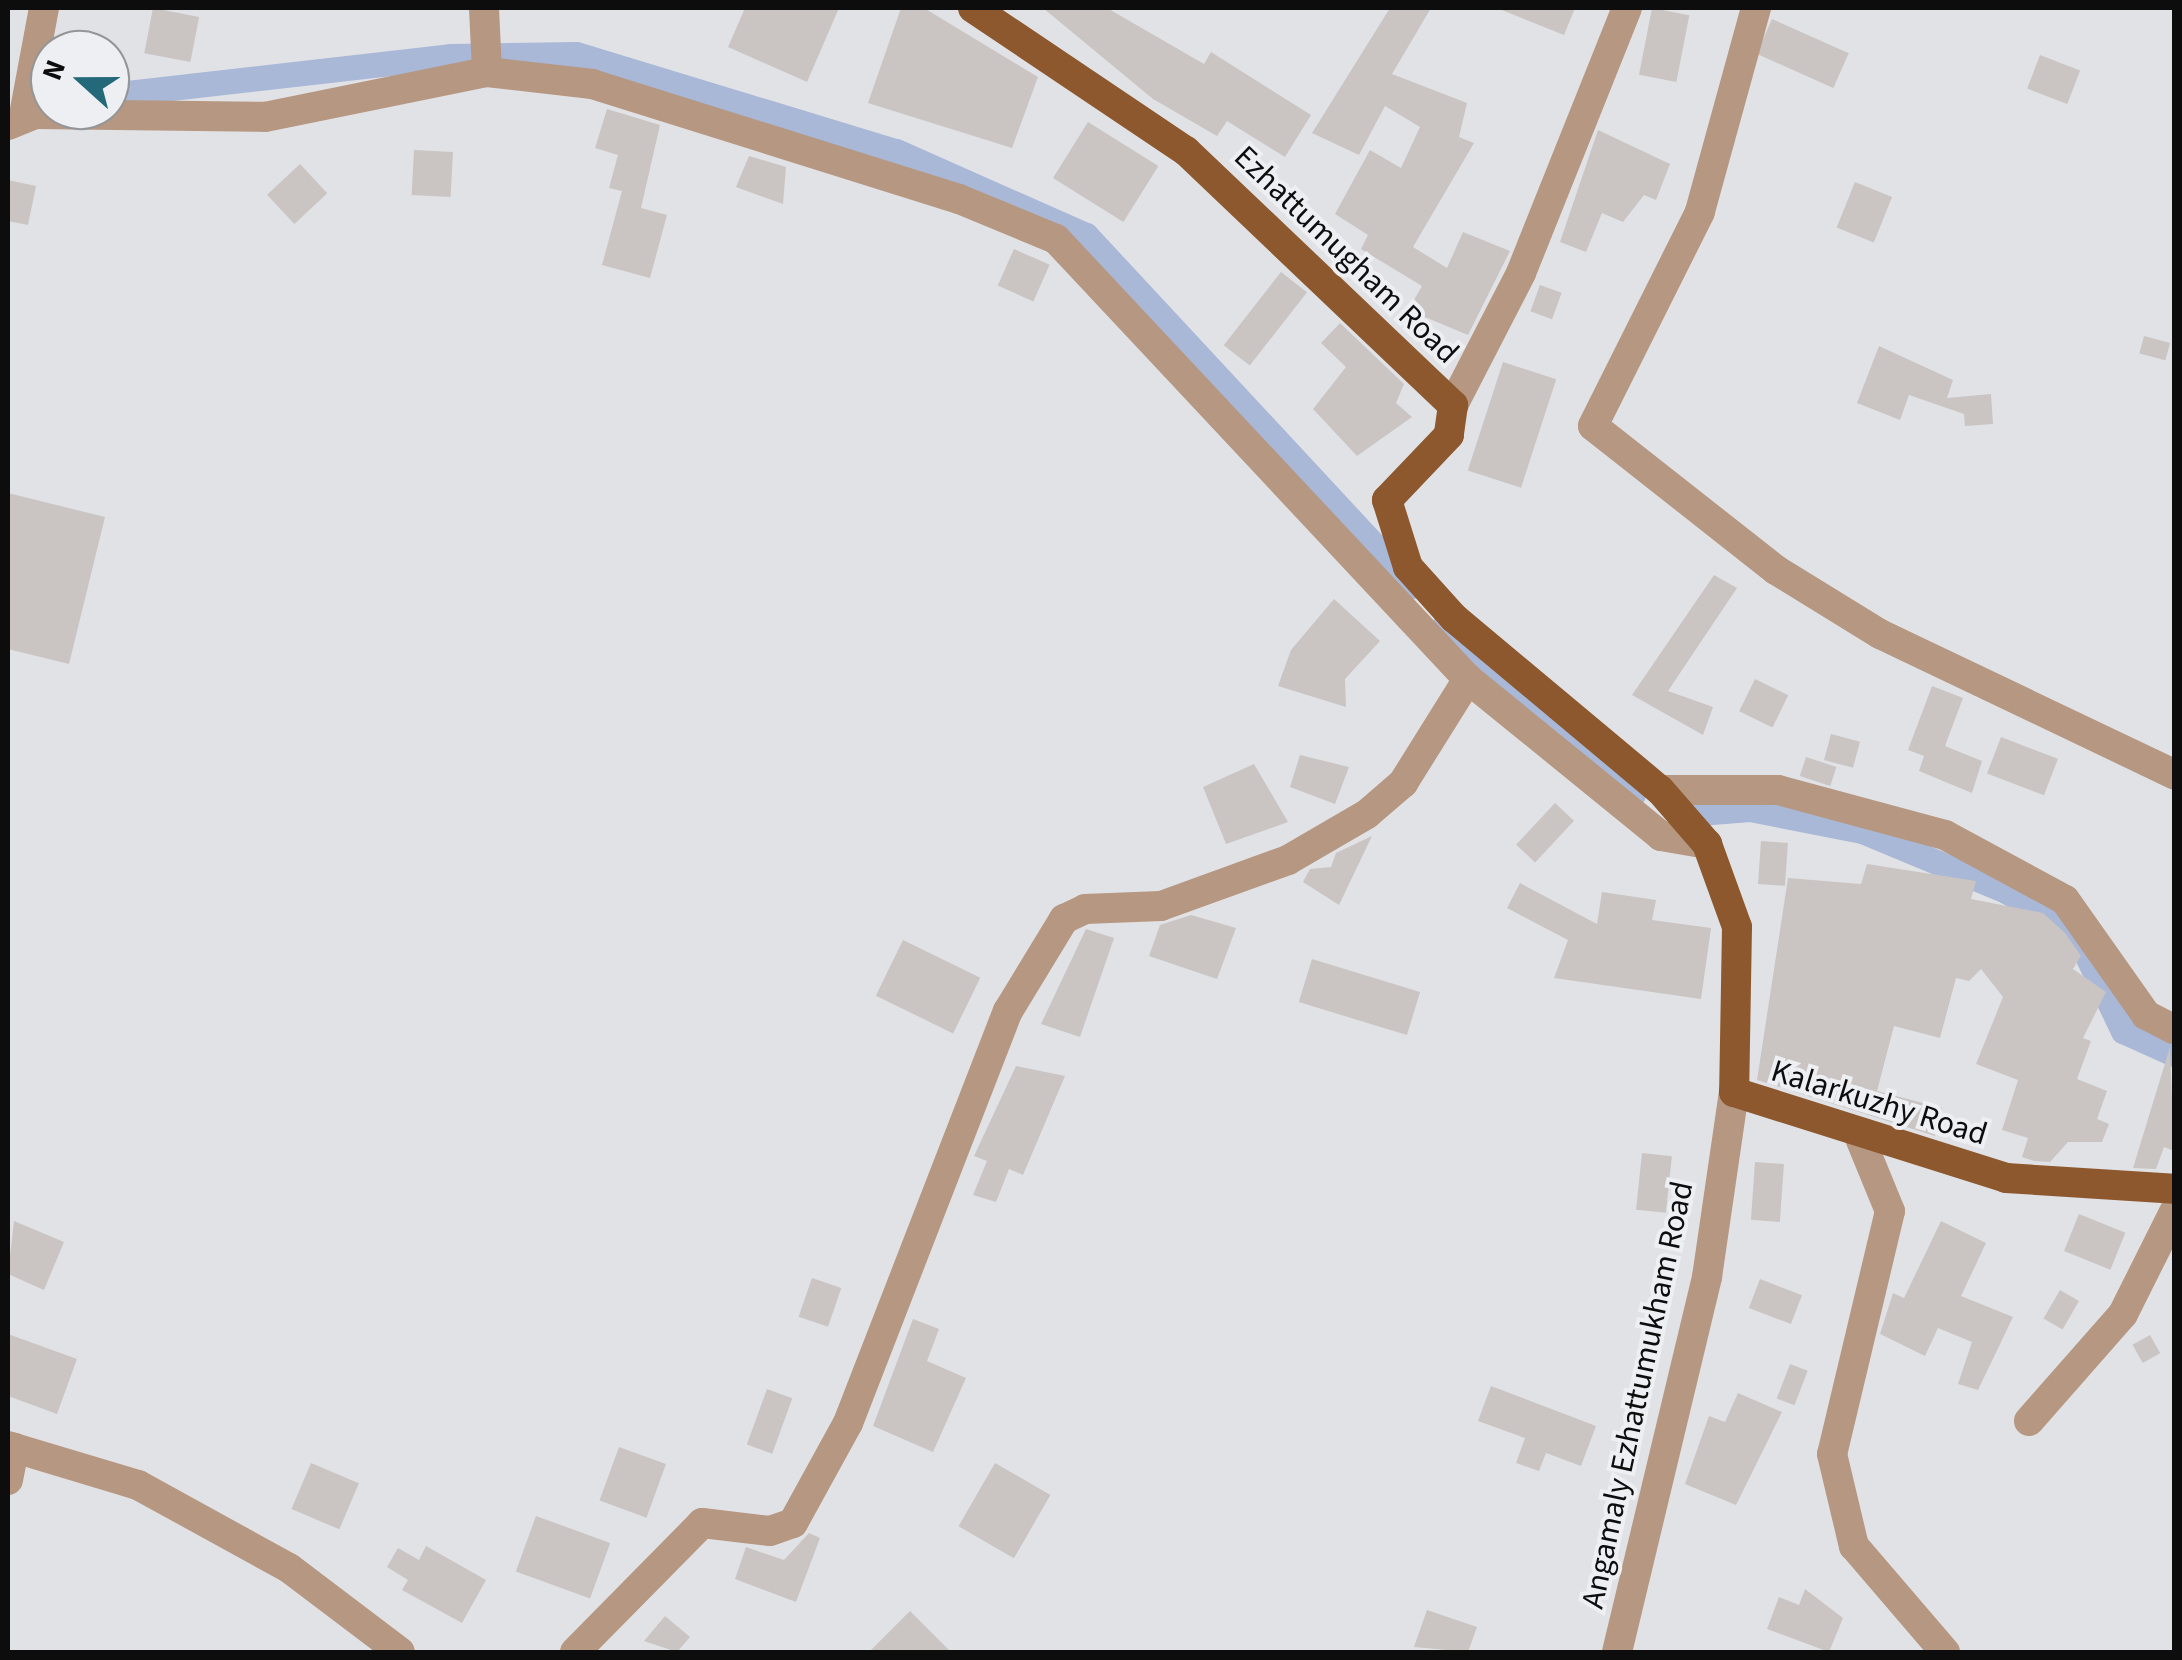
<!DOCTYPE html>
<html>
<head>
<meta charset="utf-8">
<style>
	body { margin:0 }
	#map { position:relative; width:2182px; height:1660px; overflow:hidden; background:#e1e2e6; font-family:"Source Sans 3",sans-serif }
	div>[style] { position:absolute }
	.canal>* { height:25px; margin:-12.5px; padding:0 12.5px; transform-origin:12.5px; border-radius:12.5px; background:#a9b8d7 }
	.building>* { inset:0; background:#cac5c3; transform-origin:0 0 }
	.minor>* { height:30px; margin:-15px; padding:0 15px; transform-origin:15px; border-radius:15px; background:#b69781 }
	.major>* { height:30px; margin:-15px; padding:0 15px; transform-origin:15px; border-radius:15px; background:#8d582d }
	span { translate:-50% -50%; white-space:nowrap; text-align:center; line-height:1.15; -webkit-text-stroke:8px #eeeff3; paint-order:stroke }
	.street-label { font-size:32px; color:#0d0d0e }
	.frame { position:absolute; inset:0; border:10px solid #0d0d0e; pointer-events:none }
	.north { position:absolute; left:30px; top:30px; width:100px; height:100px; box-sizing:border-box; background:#eeeff3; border:2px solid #949597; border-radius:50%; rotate:291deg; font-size:28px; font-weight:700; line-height:40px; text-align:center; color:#0d0d0e }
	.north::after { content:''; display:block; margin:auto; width:35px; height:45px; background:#246979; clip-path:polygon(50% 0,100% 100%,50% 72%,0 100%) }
</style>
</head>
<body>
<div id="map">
	<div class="canal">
		<i style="left:110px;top:95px;width:342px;rotate:-6.5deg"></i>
		<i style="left:450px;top:56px;width:126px;rotate:-0.9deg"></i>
		<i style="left:576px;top:54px;width:334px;rotate:16.9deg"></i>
		<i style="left:896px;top:151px;width:208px;rotate:23.9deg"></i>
		<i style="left:1086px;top:235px;width:479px;rotate:47.1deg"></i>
		<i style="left:1445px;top:624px;width:69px;rotate:48.5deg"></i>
		<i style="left:1491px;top:676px;width:185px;rotate:40deg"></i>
		<i style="left:1686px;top:814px;width:64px;rotate:-4.5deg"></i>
		<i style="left:1750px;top:809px;width:114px;rotate:11.1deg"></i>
		<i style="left:1862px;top:831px;width:156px;rotate:22.6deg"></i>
		<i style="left:2006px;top:891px;width:82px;rotate:31deg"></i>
		<i style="left:2076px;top:933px;width:109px;rotate:64.4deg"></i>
		<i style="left:2123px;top:1031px;width:56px;rotate:24.3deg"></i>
	</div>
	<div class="building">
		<i style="left:153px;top:8px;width:47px;height:46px;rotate:11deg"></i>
		<i style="clip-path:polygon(745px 8px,839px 8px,807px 82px,728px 47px)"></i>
		<i style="clip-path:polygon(901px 8px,924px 8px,1038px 77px,1012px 148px,868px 103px)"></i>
		<i style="clip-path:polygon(1043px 8px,1107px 8px,1204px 64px,1211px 52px,1311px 115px,1285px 157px,1227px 121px,1217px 136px,1153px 99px)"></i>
		<i style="clip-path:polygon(1390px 8px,1431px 8px,1392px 74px,1467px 103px,1459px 137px,1474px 143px,1413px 247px,1447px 268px,1463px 232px,1510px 251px,1468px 335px,1408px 310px,1422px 286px,1361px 249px,1368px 235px,1335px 214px,1370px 150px,1401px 168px,1420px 127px,1385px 106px,1359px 155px,1312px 133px)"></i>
		<i style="clip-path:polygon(1497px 8px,1575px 8px,1564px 35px)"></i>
		<i style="left:1652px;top:8px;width:38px;height:68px;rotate:11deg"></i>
		<i style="left:1772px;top:19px;width:84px;height:38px;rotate:24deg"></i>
		<i style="left:2040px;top:55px;width:43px;height:36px;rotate:21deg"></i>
		<i style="clip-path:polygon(607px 109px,660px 125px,641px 208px,667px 215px,650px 278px,602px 265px,622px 191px,609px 188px,618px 155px,595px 148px)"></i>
		<i style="left:1088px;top:122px;width:83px;height:66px;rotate:32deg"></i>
		<i style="clip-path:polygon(1598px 130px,1670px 164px,1656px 200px,1644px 195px,1623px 222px,1602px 213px,1586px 252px,1560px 242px)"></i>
		<i style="left:414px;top:150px;width:39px;height:45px;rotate:3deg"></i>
		<i style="clip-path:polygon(749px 156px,786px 167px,783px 204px,736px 187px)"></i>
		<i style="left:300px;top:164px;width:40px;height:45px;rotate:47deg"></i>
		<i style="clip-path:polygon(8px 180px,36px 186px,28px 225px,8px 221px)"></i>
		<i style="left:1855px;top:182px;width:40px;height:49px;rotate:22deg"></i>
		<i style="left:1014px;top:249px;width:39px;height:40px;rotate:24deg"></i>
		<i style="left:1281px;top:272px;width:33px;height:93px;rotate:38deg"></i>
		<i style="left:1540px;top:285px;width:23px;height:28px;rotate:20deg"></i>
		<i style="clip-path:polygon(1340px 323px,1404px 384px,1396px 403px,1412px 417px,1357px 456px,1313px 409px,1346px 367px,1321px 343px)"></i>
		<i style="left:2144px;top:336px;width:27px;height:18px;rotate:15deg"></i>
		<i style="clip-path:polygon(1879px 346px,1953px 380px,1947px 398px,1991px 394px,1993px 424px,1965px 426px,1964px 414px,1909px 395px,1900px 420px,1857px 403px)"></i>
		<i style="left:1503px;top:362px;width:56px;height:114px;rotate:18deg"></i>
		<i style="clip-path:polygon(8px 493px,105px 517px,69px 664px,8px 649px)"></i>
		<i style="clip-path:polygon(1714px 575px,1737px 588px,1668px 691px,1713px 707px,1703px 735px,1632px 695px)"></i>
		<i style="clip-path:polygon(1334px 599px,1380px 641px,1345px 679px,1346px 707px,1278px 686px,1291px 650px)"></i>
		<i style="left:1755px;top:679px;width:37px;height:36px;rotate:26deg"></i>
		<i style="clip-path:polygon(1932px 686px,1963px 698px,1945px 746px,1982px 761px,1972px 793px,1919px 771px,1924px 756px,1908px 750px)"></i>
		<i style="left:1831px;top:734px;width:30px;height:27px;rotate:15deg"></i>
		<i style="left:2001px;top:737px;width:61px;height:39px;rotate:21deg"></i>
		<i style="clip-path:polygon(1300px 755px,1349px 767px,1335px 804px,1290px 787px)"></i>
		<i style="left:1806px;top:757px;width:32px;height:20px;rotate:18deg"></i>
		<i style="clip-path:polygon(1254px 764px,1288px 822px,1226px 844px,1203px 787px)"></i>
		<i style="left:1555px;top:803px;width:26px;height:57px;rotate:43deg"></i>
		<i style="clip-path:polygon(1372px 836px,1339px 905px,1303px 882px,1310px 869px,1331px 867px,1336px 853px)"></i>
		<i style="left:1761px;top:841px;width:27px;height:43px;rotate:4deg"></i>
		<i style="clip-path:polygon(1867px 864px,1976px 881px,1971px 899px,2043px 913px,2065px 933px,2081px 956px,2073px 969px,2106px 992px,2083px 1038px,2091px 1041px,2077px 1079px,2107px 1091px,2097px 1119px,2109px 1124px,2102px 1142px,2068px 1142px,2050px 1162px,2034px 1161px,2022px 1157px,2028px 1138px,2002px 1130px,2018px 1080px,1976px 1064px,2003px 997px,1981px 969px,1969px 981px,1956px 978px,1940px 1038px,1894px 1026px,1877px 1091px,1942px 1108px,1935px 1136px,1757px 1080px,1788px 878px,1861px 884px)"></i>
		<i style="clip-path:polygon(1520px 883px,1597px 924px,1602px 892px,1656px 900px,1652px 920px,1711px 928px,1701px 999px,1554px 978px,1568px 940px,1507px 908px)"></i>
		<i style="clip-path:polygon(1191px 915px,1236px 928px,1217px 979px,1149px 956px,1160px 925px)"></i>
		<i style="clip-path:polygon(1086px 929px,1114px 938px,1080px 1037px,1041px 1024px)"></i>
		<i style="left:903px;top:940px;width:86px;height:62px;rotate:26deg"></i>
		<i style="left:1312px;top:959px;width:113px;height:45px;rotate:17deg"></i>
		<i style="clip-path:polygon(2170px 1047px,2174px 1151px,2164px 1147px,2156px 1169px,2133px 1168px)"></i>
		<i style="clip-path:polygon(1016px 1066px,1065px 1076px,1023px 1175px,1009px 1169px,996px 1202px,973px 1195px,987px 1161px,974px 1156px)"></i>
		<i style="left:1642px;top:1153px;width:30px;height:57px;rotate:6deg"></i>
		<i style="left:1755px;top:1162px;width:29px;height:58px;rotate:4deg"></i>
		<i style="left:2079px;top:1214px;width:50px;height:40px;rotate:22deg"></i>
		<i style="clip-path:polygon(14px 1221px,64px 1242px,44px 1290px,8px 1274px)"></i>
		<i style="clip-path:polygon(1941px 1221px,1986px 1243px,1961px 1296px,2013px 1317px,1978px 1390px,1958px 1384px,1972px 1342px,1938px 1328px,1925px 1356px,1880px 1334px,1893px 1293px,1904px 1298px)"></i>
		<i style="left:812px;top:1278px;width:31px;height:41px;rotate:19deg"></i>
		<i style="left:1760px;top:1279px;width:45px;height:31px;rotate:21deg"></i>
		<i style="left:2060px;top:1290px;width:22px;height:33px;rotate:30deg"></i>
		<i style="clip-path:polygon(913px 1319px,939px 1329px,927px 1361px,966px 1378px,933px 1452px,873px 1426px)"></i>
		<i style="clip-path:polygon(8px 1334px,77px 1359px,57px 1414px,8px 1396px)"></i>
		<i style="left:2150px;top:1335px;width:21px;height:20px;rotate:61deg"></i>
		<i style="left:1790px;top:1364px;width:19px;height:37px;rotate:21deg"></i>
		<i style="clip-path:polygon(1491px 1386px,1596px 1426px,1581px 1466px,1546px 1453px,1539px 1471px,1516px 1463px,1525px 1438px,1478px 1421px)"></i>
		<i style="left:767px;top:1389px;width:27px;height:59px;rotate:20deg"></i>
		<i style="clip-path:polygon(1738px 1393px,1782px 1412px,1736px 1505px,1685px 1484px,1709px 1416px,1725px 1422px)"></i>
		<i style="left:619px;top:1447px;width:50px;height:57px;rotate:20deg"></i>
		<i style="left:311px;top:1463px;width:52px;height:50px;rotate:23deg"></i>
		<i style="left:995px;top:1463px;width:64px;height:73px;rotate:30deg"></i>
		<i style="left:536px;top:1516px;width:79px;height:59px;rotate:20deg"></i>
		<i style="clip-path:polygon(809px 1533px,820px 1538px,796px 1602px,735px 1579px,746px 1547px,784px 1560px)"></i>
		<i style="clip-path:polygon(426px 1546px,486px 1580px,462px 1623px,402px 1590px,408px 1580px,387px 1567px,398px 1548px,419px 1560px)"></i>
		<i style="clip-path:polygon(1805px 1589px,1843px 1618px,1829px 1652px,1767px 1629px,1779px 1597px,1799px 1605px)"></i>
		<i style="clip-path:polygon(1427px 1610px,1477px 1627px,1468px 1652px,1414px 1647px)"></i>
		<i style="clip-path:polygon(910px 1611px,951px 1652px,869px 1652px)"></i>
		<i style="clip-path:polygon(665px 1616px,690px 1637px,677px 1652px,644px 1641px)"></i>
	</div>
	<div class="minor">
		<i style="left:484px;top:8px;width:64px;rotate:87.3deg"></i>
		<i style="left:487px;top:72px;width:106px;rotate:6.5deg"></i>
		<i style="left:592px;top:84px;width:385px;rotate:17.4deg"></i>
		<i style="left:959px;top:199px;width:105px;rotate:22.4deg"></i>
		<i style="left:1056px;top:239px;width:603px;rotate:46.88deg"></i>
		<i style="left:1468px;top:679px;width:249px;rotate:39.1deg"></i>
		<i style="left:1661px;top:836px;width:47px;rotate:9.9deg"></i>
		<i style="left:1756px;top:8px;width:212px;rotate:105.4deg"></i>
		<i style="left:1700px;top:212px;width:239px;rotate:116.6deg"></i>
		<i style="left:1593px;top:426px;width:233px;rotate:38.2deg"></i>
		<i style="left:1776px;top:570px;width:122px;rotate:31.6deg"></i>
		<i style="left:1880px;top:634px;width:326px;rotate:25.5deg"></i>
		<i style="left:24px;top:115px;width:109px;rotate:-79.4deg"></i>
		<i style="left:8px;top:125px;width:29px;rotate:-22deg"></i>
		<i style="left:35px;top:114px;width:230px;rotate:0.7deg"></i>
		<i style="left:265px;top:117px;width:227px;rotate:-11.5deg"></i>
		<i style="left:1453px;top:405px;width:148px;rotate:-62.7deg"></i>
		<i style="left:1521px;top:273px;width:285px;rotate:-68.2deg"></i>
		<i style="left:1660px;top:790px;width:118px"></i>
		<i style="left:1778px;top:790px;width:173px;rotate:15.1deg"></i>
		<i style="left:1945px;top:835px;width:136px;rotate:28.4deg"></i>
		<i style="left:2065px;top:900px;width:141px;rotate:54.8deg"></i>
		<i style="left:2146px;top:1015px;width:31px;rotate:27deg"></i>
		<i style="left:1860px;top:1138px;width:79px;rotate:67.7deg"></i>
		<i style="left:1890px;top:1211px;width:250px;rotate:103.4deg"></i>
		<i style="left:1832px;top:1454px;width:95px;rotate:76.6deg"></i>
		<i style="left:1854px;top:1546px;width:140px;rotate:49.4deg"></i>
		<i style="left:2029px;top:1421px;width:142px;rotate:-48.7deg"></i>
		<i style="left:2123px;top:1314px;width:114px;rotate:-63.4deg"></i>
		<i style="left:8px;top:1446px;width:136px;rotate:16.7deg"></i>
		<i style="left:138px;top:1485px;width:172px;rotate:28.8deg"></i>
		<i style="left:289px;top:1568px;width:139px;rotate:37.1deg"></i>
		<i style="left:8px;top:1480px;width:33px;rotate:-79deg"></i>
		<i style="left:575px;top:1652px;width:181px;rotate:-45.4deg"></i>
		<i style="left:702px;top:1523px;width:68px;rotate:6.7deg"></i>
		<i style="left:770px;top:1531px;width:24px;rotate:-19deg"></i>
		<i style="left:793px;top:1523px;width:114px;rotate:-61.2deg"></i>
		<i style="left:848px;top:1423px;width:442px;rotate:-68.8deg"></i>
		<i style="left:1008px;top:1011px;width:108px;rotate:-58.7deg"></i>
		<i style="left:1064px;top:919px;width:23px;rotate:-25deg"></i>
		<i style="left:1085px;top:909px;width:76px;rotate:-2.3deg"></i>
		<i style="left:1161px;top:906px;width:135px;rotate:-19.9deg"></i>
		<i style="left:1288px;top:860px;width:91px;rotate:-30.2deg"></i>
		<i style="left:1367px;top:814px;width:48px;rotate:-40.7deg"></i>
		<i style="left:1403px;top:783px;width:123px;rotate:-58deg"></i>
		<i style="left:1617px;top:1652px;width:386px;rotate:-76.5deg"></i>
		<i style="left:1707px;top:1277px;width:187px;rotate:-81.7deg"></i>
	</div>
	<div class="major">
		<i style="left:973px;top:8px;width:257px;rotate:33.9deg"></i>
		<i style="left:1186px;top:151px;width:369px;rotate:43.6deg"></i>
		<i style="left:1453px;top:405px;width:30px;rotate:98deg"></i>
		<i style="left:1449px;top:435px;width:90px;rotate:133.6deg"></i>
		<i style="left:1387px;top:500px;width:70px;rotate:72.6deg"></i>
		<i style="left:1408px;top:567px;width:69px;rotate:48deg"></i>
		<i style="left:1454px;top:618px;width:268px;rotate:39.9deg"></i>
		<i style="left:1660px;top:790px;width:72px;rotate:49deg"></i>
		<i style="left:1707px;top:844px;width:88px;rotate:70.1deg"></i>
		<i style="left:1737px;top:927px;width:165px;rotate:91deg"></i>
		<i style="left:1734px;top:1092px;width:285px;rotate:17.5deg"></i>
		<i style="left:2006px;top:1178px;width:168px;rotate:3.7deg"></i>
	</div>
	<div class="street-label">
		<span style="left:1346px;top:255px;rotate:44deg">Ezhattumugham Road</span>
		<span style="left:1879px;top:1103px;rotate:17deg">Kalarkuzhy Road</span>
		<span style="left:1638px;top:1395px;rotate:-78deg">Angamaly Ezhattumukham Road</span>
	</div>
	<div class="frame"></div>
	<div class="north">N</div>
</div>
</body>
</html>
